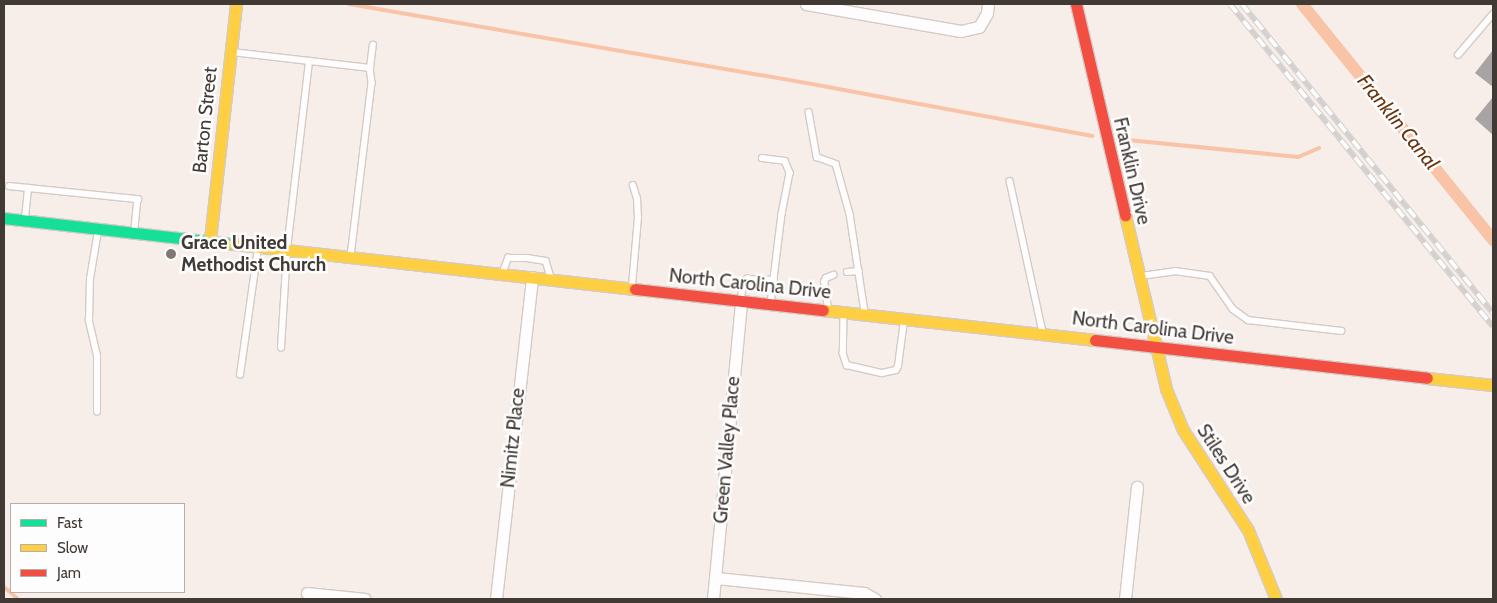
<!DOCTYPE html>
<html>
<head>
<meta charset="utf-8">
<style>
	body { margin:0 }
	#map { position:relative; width:1497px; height:603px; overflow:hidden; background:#f7eee9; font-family:Cabin,sans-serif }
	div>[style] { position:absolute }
	.stream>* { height:4px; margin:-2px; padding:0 2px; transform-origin:2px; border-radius:2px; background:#f8c3a6 }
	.canal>* { height:12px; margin:-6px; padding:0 6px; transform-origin:6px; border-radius:6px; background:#f8c3a6 }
	.building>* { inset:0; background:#a8a4a5 }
	.roads { filter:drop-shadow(1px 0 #d3cbc6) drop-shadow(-1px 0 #d3cbc6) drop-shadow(0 1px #d3cbc6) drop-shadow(0 -1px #d3cbc6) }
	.lane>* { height:5.5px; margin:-2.75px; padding:0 2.75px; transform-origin:2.75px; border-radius:2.75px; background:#fefcfc }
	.street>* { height:11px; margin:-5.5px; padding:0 5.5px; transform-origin:5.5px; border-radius:5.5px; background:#fefcfc }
	.fast>* { height:11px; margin:-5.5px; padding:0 5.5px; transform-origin:5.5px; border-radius:5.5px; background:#16e098 }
	.slow>* { height:11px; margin:-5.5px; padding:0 5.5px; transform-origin:5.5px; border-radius:5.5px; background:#ffcf43 }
	.jam>* { height:11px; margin:-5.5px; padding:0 5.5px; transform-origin:5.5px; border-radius:5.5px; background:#f24e42 }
	.rail>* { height:5.5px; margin-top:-2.75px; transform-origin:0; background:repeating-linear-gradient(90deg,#fdfdfd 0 11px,#d3d0cf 0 22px); box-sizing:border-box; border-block:1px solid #d3d0cf }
	.dots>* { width:14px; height:14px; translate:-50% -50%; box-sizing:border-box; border:2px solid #fdfdfd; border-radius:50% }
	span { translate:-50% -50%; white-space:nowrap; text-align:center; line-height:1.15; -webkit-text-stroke:5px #fdfdfd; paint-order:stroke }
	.street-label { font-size:19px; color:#413934 }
	.poi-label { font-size:19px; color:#413934; font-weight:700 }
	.left { translate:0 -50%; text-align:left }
	.water-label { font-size:20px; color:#69330c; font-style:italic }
	.frame { position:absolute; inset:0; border:5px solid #413934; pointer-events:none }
	.legend { position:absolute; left:10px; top:503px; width:175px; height:90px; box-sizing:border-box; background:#fdfdfd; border:1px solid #b2afad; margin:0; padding:6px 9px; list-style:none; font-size:15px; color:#413934 }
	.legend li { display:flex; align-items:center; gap:10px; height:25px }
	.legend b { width:25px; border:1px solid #b2afad }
</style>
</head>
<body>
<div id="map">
	<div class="stream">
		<i style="left:349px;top:4px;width:475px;rotate:9.8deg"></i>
		<i style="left:817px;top:85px;width:280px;rotate:10.5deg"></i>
		<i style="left:1118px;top:139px;width:181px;rotate:5.7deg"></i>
		<i style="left:1298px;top:157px;width:23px;rotate:-23deg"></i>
		<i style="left:4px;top:587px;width:18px;rotate:41deg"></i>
	</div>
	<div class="canal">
		<i style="left:1302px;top:4px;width:304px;rotate:51deg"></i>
	</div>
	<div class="building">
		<i style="clip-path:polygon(1493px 50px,1493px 87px,1475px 73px)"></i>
		<i style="clip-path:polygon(1493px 97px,1493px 135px,1475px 119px)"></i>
	</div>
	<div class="roads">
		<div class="lane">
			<i style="left:232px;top:52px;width:139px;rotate:6.6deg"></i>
			<i style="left:370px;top:68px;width:15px;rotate:82deg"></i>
			<i style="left:372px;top:83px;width:175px;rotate:96.9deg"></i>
			<i style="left:1458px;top:55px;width:54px;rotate:-49.5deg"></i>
			<i style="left:370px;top:68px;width:23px;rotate:-83deg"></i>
			<i style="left:809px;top:112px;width:46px;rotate:79.9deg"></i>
			<i style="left:817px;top:157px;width:20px;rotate:20deg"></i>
			<i style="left:836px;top:164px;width:52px;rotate:74.4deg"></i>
			<i style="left:850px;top:214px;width:99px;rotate:81.3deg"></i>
			<i style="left:762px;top:158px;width:23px;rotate:7deg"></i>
			<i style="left:785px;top:161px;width:13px;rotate:67deg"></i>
			<i style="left:790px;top:173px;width:42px;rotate:101deg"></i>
			<i style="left:782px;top:214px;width:90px;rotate:97deg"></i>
			<i style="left:1010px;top:181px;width:155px;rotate:77.7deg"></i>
			<i style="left:9px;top:186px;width:130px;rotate:5.8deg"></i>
			<i style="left:138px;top:199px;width:31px;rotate:96deg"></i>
			<i style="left:25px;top:218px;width:30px;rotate:-84deg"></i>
			<i style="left:503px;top:272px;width:15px;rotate:-70deg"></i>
			<i style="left:508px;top:258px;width:19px"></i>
			<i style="left:527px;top:258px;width:19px;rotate:9deg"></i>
			<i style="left:546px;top:261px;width:17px;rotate:73deg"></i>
			<i style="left:847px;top:272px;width:12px;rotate:-5deg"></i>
			<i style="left:1141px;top:276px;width:34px;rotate:-8deg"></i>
			<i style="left:1175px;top:271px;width:35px;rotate:8deg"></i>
			<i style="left:1210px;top:276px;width:40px;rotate:55.1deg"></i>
			<i style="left:1233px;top:309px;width:19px;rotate:36deg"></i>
			<i style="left:1248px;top:320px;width:94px;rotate:6.7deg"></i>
			<i style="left:632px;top:286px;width:68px;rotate:-85deg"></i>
			<i style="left:638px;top:218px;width:19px;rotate:-93deg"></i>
			<i style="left:637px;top:199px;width:14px;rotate:-107deg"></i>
			<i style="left:741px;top:299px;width:16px;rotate:-83deg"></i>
			<i style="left:743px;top:283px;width:6px;rotate:-45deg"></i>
			<i style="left:747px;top:279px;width:27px;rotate:2deg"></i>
			<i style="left:828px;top:309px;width:27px;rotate:-98deg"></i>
			<i style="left:824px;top:282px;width:4px;rotate:-63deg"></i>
			<i style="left:826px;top:278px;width:8px;rotate:-23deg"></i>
			<i style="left:844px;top:314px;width:39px;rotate:91deg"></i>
			<i style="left:843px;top:353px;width:13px;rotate:72deg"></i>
			<i style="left:847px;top:365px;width:36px;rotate:13deg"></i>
			<i style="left:882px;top:373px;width:14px;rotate:-12deg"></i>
			<i style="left:896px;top:370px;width:4px;rotate:-63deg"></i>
			<i style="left:898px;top:366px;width:45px;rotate:-82.4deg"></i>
			<i style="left:281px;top:348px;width:99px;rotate:-86.5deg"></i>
			<i style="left:287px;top:249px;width:189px;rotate:-83.3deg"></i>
			<i style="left:240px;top:375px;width:128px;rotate:-81.9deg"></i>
			<i style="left:97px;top:412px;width:56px;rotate:-90deg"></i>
			<i style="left:97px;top:356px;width:37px;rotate:-103deg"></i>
			<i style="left:89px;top:320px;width:41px;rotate:-88.6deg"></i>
			<i style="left:90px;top:279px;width:49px;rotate:-80.5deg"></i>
		</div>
		<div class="street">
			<i style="left:806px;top:4px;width:157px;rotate:9.9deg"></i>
			<i style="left:961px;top:31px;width:18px;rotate:-13deg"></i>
			<i style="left:979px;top:27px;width:16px;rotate:-60deg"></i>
			<i style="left:987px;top:13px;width:9px;rotate:-84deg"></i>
			<i style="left:716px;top:578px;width:149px;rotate:5.8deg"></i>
			<i style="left:864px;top:593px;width:13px;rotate:29deg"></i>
			<i style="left:307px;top:593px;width:58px;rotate:5.9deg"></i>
			<i style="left:496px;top:599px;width:324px;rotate:-83.6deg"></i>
			<i style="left:713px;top:599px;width:299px;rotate:-84.6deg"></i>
			<i style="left:1125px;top:599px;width:113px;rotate:-83.9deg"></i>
		</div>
		<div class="fast">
			<i style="left:4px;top:218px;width:230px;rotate:6.5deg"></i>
		</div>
		<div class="slow">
			<i style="left:1125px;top:215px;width:179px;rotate:76.7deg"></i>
			<i style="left:1166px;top:389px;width:44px;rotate:67.5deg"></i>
			<i style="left:1183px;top:430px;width:119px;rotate:57deg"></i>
			<i style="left:1248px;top:530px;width:74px;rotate:67.9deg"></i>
			<i style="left:210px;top:240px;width:237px;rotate:-83.7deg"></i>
			<i style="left:233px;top:244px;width:405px;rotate:6.4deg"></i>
			<i style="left:823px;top:310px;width:274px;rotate:6.3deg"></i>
			<i style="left:1427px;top:378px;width:66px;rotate:6.1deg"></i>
		</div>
		<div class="jam">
			<i style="left:1076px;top:4px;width:217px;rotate:76.9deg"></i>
			<i style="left:635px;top:289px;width:189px;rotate:6.4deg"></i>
			<i style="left:1095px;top:340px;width:334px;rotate:6.5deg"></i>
		</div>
	</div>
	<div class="rail">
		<i style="left:1230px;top:4px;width:416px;rotate:50.8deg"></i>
		<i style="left:1242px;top:4px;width:398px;rotate:50.9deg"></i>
	</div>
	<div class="dots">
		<i style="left:171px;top:254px;background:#817873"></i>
	</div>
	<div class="street-label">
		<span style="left:205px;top:120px;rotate:-84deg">Barton Street</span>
		<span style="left:1132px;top:171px;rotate:77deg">Franklin Drive</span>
		<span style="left:750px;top:284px;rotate:6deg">North Carolina Drive</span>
		<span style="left:1153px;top:328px;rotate:7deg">North Carolina Drive</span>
		<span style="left:513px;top:438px;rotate:-84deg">Nimitz Place</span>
		<span style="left:727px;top:450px;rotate:-85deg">Green Valley Place</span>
		<span style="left:1226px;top:464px;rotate:57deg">Stiles Drive</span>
	</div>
	<div class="poi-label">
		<span class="left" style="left:181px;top:254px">Grace United<br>Methodist Church</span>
	</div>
	<div class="water-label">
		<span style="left:1398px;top:122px;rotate:51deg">Franklin Canal</span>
	</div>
	<div class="frame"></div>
	<ul class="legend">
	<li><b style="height:6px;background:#16e098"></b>Fast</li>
	<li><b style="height:6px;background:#ffcf43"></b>Slow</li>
	<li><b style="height:6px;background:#f24e42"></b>Jam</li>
	</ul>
</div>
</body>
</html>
